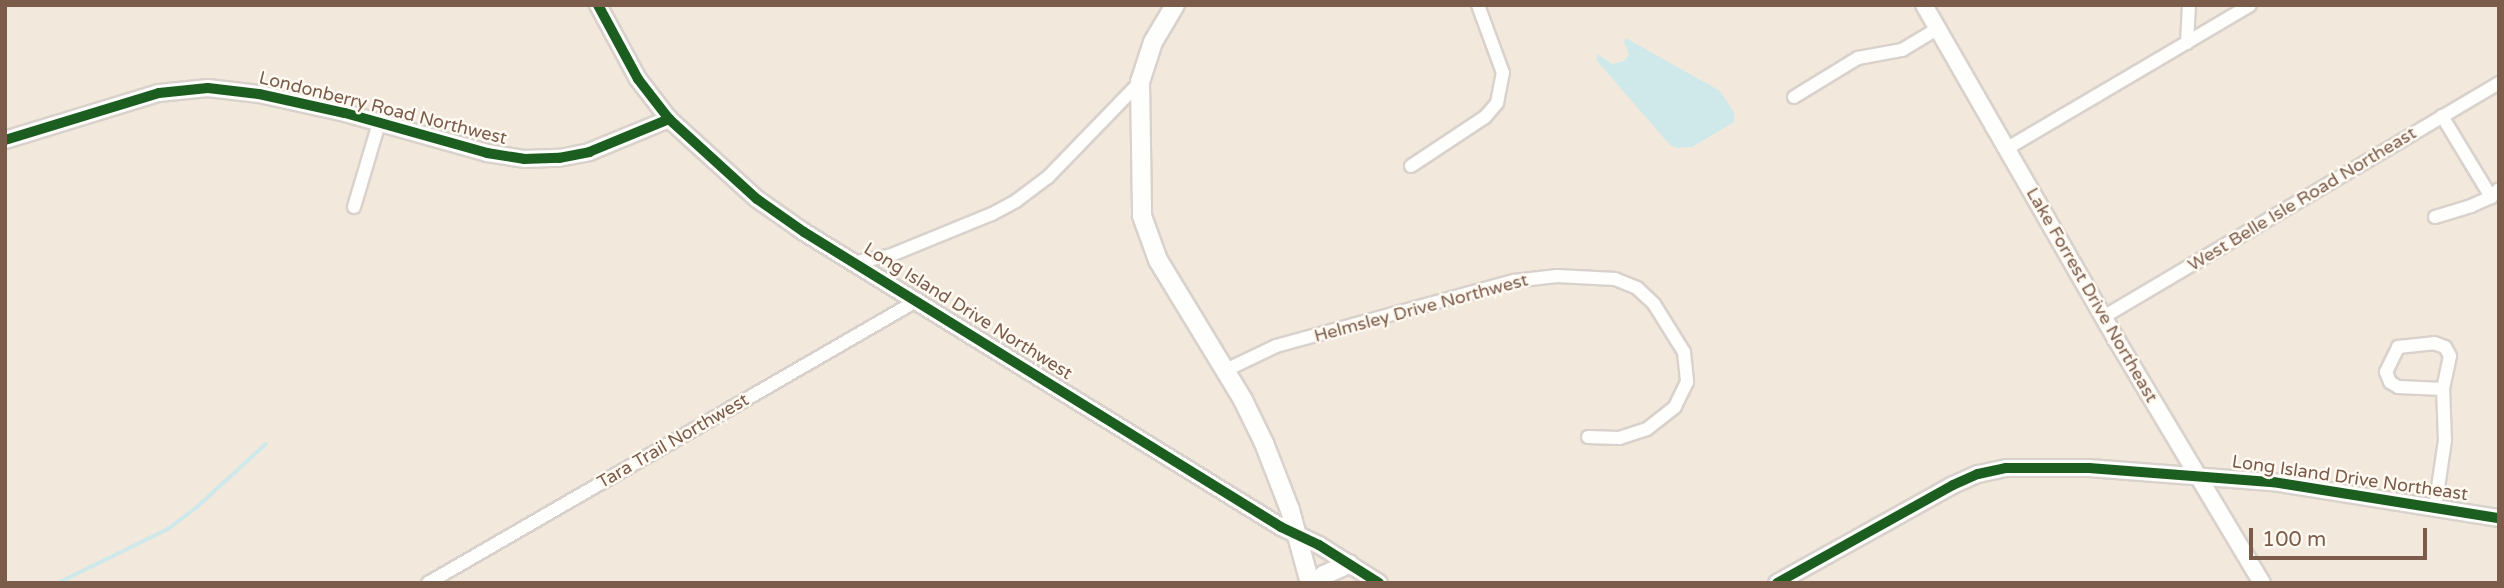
<!DOCTYPE html>
<html>
<head>
<meta charset="utf-8">
<style>
	body { margin:0 }
	#map { position:relative; width:2504px; height:588px; overflow:hidden; background:#faf5ee; font-family:"Varela Round",sans-serif }
	div>[style] { position:absolute }
	.residential>* { inset:0; background:#f3e8dc; transform-origin:0 0 }
	.water>* { inset:0; background:#cfe9eb }
	.stream>* { height:3.5px; margin:-1.75px; padding:0 1.75px; transform-origin:1.75px; border-radius:1.75px; background:#cfe9eb }
	.roads { filter:drop-shadow(2px 0 #d9d2cc) drop-shadow(-2px 0 #d9d2cc) drop-shadow(0 2px #d9d2cc) drop-shadow(0 -2px #d9d2cc) }
	.minor>* { height:12px; margin:-6px; padding:0 6px; transform-origin:6px; border-radius:6px; background:#fefefc }
	.tertiary>* { height:16px; margin:-8px; padding:0 8px; transform-origin:8px; border-radius:8px; background:#fefefc }
	.secondary>* { height:18px; margin:-9px; padding:0 9px; transform-origin:9px; border-radius:9px; background:#fefefc }
	.cycleway>* { height:10px; margin:-5px; padding:0 5px; transform-origin:5px; border-radius:5px; background:#1b5e20 }
	span { translate:-50% -50%; white-space:nowrap; text-align:center; line-height:1.15; -webkit-text-stroke:5px #fffaf2; paint-order:stroke }
	.street-label { font-size:18px; color:#7b5b4a }
	.frame { position:absolute; inset:0; border:7px solid #7b5b4a; pointer-events:none }
	.scale { position:absolute; left:2249px; top:528px; width:178px; height:32px; box-sizing:border-box; border:4px solid #7b5b4a; border-top:0; padding-left:9px; font-size:21px; line-height:24px; white-space:nowrap; color:#7b5b4a; -webkit-text-stroke:5px #fffaf2; paint-order:stroke }
</style>
</head>
<body>
<div id="map">
	<div class="residential">
		<i style="left:5px;top:5px;width:2494px;height:578px"></i>
	</div>
	<div class="water">
		<i style="clip-path:polygon(1626px 38px,1720px 91px,1734px 112px,1734px 122px,1692px 147px,1677px 148px,1670px 145px,1597px 61px,1597px 54px,1613px 64px,1624px 61px,1629px 55px,1624px 41px)"></i>
	</div>
	<div class="stream">
		<i style="left:58px;top:583px;width:123px;rotate:-26.1deg"></i>
		<i style="left:168px;top:529px;width:36px;rotate:-37deg"></i>
		<i style="left:197px;top:507px;width:93px;rotate:-42.4deg"></i>
	</div>
	<div class="roads">
		<div class="minor">
			<i style="left:2187px;top:43px;width:38px;rotate:-87deg"></i>
			<i style="left:1794px;top:97px;width:75px;rotate:-31.4deg"></i>
			<i style="left:1858px;top:58px;width:45px;rotate:-10.3deg"></i>
			<i style="left:1902px;top:50px;width:41px;rotate:-31deg"></i>
			<i style="left:2442px;top:116px;width:95px;rotate:58.8deg"></i>
			<i style="left:2006px;top:149px;width:283px;rotate:-30.5deg"></i>
			<i style="left:1411px;top:166px;width:89px;rotate:-33.5deg"></i>
			<i style="left:1485px;top:117px;width:18px;rotate:-49deg"></i>
			<i style="left:1497px;top:103px;width:31px;rotate:-79deg"></i>
			<i style="left:1503px;top:73px;width:72px;rotate:-110.2deg"></i>
			<i style="left:354px;top:207px;width:88px;rotate:-73.4deg"></i>
			<i style="left:2435px;top:217px;width:38px;rotate:-17deg"></i>
			<i style="left:2471px;top:206px;width:22px;rotate:-24deg"></i>
			<i style="left:2491px;top:197px;width:11px;rotate:-45deg"></i>
			<i style="left:857px;top:262px;width:33px;rotate:-11deg"></i>
			<i style="left:889px;top:256px;width:111px;rotate:-22.2deg"></i>
			<i style="left:992px;top:214px;width:27px;rotate:-28deg"></i>
			<i style="left:1016px;top:201px;width:40px;rotate:-37deg"></i>
			<i style="left:1048px;top:177px;width:132px;rotate:-45.9deg"></i>
			<i style="left:2105px;top:316px;width:458px;rotate:-30.6deg"></i>
			<i style="left:2434px;top:343px;width:12px;rotate:20deg"></i>
			<i style="left:2445px;top:347px;width:10px;rotate:61deg"></i>
			<i style="left:2450px;top:356px;width:34px;rotate:102deg"></i>
			<i style="left:2443px;top:389px;width:45px;rotate:-177.5deg"></i>
			<i style="left:2398px;top:387px;width:9px;rotate:-148deg"></i>
			<i style="left:2390px;top:382px;width:11px;rotate:-112deg"></i>
			<i style="left:2386px;top:372px;width:28px;rotate:-64deg"></i>
			<i style="left:2398px;top:347px;width:36px;rotate:-6deg"></i>
			<i style="left:1226px;top:370px;width:55px;rotate:-25.6deg"></i>
			<i style="left:1276px;top:346px;width:247px;rotate:-15.3deg"></i>
			<i style="left:1514px;top:281px;width:43px;rotate:-6.6deg"></i>
			<i style="left:1557px;top:276px;width:58px;rotate:3deg"></i>
			<i style="left:1615px;top:279px;width:24px;rotate:22deg"></i>
			<i style="left:1637px;top:288px;width:23px;rotate:43deg"></i>
			<i style="left:1654px;top:304px;width:57px;rotate:58deg"></i>
			<i style="left:1684px;top:352px;width:30px;rotate:84deg"></i>
			<i style="left:1687px;top:382px;width:28px;rotate:116deg"></i>
			<i style="left:1675px;top:407px;width:36px;rotate:142deg"></i>
			<i style="left:1647px;top:429px;width:29px;rotate:162deg"></i>
			<i style="left:1619px;top:438px;width:31px;rotate:-178deg"></i>
			<i style="left:2435px;top:508px;width:69px;rotate:-81.6deg"></i>
			<i style="left:2445px;top:440px;width:51px;rotate:-92.2deg"></i>
			<i style="left:428px;top:583px;width:566px;rotate:-30.01deg"></i>
		</div>
		<div class="tertiary">
			<i style="left:598px;top:5px;width:84px;rotate:61.6deg"></i>
			<i style="left:638px;top:79px;width:51px;rotate:52.2deg"></i>
			<i style="left:669px;top:119px;width:119px;rotate:42.3deg"></i>
			<i style="left:757px;top:199px;width:57px;rotate:35.1deg"></i>
			<i style="left:804px;top:232px;width:561px;rotate:31.73deg"></i>
			<i style="left:1281px;top:527px;width:42px;rotate:25.3deg"></i>
			<i style="left:1319px;top:545px;width:71px;rotate:32.3deg"></i>
			<i style="left:1924px;top:5px;width:385px;rotate:60.1deg"></i>
			<i style="left:2116px;top:339px;width:284px;rotate:59.1deg"></i>
			<i style="left:5px;top:140px;width:161px;rotate:-17deg"></i>
			<i style="left:159px;top:93px;width:49px;rotate:-5.8deg"></i>
			<i style="left:208px;top:88px;width:51px;rotate:6.7deg"></i>
			<i style="left:259px;top:94px;width:88px;rotate:12.5deg"></i>
			<i style="left:345px;top:113px;width:148px;rotate:15.7deg"></i>
			<i style="left:487px;top:153px;width:37px;rotate:9deg"></i>
			<i style="left:524px;top:159px;width:35px;rotate:-2deg"></i>
			<i style="left:559px;top:158px;width:31px;rotate:-11deg"></i>
			<i style="left:589px;top:152px;width:87px;rotate:-22.4deg"></i>
			<i style="left:1777px;top:583px;width:201px;rotate:-29.1deg"></i>
			<i style="left:1953px;top:485px;width:27px;rotate:-24deg"></i>
			<i style="left:1978px;top:474px;width:29px;rotate:-12deg"></i>
			<i style="left:2006px;top:468px;width:83px"></i>
			<i style="left:2089px;top:468px;width:185px;rotate:4.4deg"></i>
			<i style="left:2273px;top:482px;width:229px;rotate:9.1deg"></i>
		</div>
		<div class="secondary">
			<i style="left:1175px;top:5px;width:43px;rotate:120.7deg"></i>
			<i style="left:1153px;top:42px;width:42px;rotate:108deg"></i>
			<i style="left:1140px;top:82px;width:134px;rotate:89.1deg"></i>
			<i style="left:1142px;top:216px;width:47px;rotate:70deg"></i>
			<i style="left:1158px;top:260px;width:164px;rotate:58.7deg"></i>
			<i style="left:1243px;top:400px;width:48px;rotate:64deg"></i>
			<i style="left:1264px;top:443px;width:72px;rotate:68.8deg"></i>
			<i style="left:1290px;top:510px;width:76px;rotate:74.7deg"></i>
			<i style="left:1318px;top:583px;width:10px;rotate:-53deg"></i>
			<i style="left:1324px;top:575px;width:27px;rotate:-24deg"></i>
		</div>
	</div>
	<div class="cycleway">
		<i style="left:598px;top:5px;width:84px;rotate:61.6deg"></i>
		<i style="left:638px;top:79px;width:51px;rotate:52.2deg"></i>
		<i style="left:669px;top:119px;width:119px;rotate:42.3deg"></i>
		<i style="left:757px;top:199px;width:57px;rotate:35.1deg"></i>
		<i style="left:804px;top:232px;width:561px;rotate:31.73deg"></i>
		<i style="left:1281px;top:527px;width:42px;rotate:25.3deg"></i>
		<i style="left:1319px;top:545px;width:71px;rotate:32.3deg"></i>
		<i style="left:5px;top:140px;width:161px;rotate:-17deg"></i>
		<i style="left:159px;top:93px;width:49px;rotate:-5.8deg"></i>
		<i style="left:208px;top:88px;width:51px;rotate:6.7deg"></i>
		<i style="left:259px;top:94px;width:88px;rotate:12.5deg"></i>
		<i style="left:345px;top:113px;width:148px;rotate:15.7deg"></i>
		<i style="left:487px;top:153px;width:37px;rotate:9deg"></i>
		<i style="left:524px;top:159px;width:35px;rotate:-2deg"></i>
		<i style="left:559px;top:158px;width:31px;rotate:-11deg"></i>
		<i style="left:589px;top:152px;width:87px;rotate:-22.4deg"></i>
		<i style="left:1777px;top:583px;width:201px;rotate:-29.1deg"></i>
		<i style="left:1953px;top:485px;width:27px;rotate:-24deg"></i>
		<i style="left:1978px;top:474px;width:29px;rotate:-12deg"></i>
		<i style="left:2006px;top:468px;width:83px"></i>
		<i style="left:2089px;top:468px;width:185px;rotate:4.4deg"></i>
		<i style="left:2273px;top:482px;width:229px;rotate:9.1deg"></i>
	</div>
	<div class="street-label">
		<span style="left:383px;top:108px;rotate:14deg">Londonberry Road Northwest</span>
		<span style="left:2302px;top:199px;rotate:-31deg">West Belle Isle Road Northeast</span>
		<span style="left:2092px;top:295px;rotate:60deg">Lake Forrest Drive Northeast</span>
		<span style="left:1421px;top:308px;rotate:-15deg">Helmsley Drive Northwest</span>
		<span style="left:968px;top:311px;rotate:32deg">Long Island Drive Northwest</span>
		<span style="left:673px;top:441px;rotate:-30deg">Tara Trail Northwest</span>
		<span style="left:2350px;top:478px;rotate:8deg">Long Island Drive Northeast</span>
	</div>
	<div class="frame"></div>
	<div class="scale">100 m</div>
</div>
</body>
</html>
